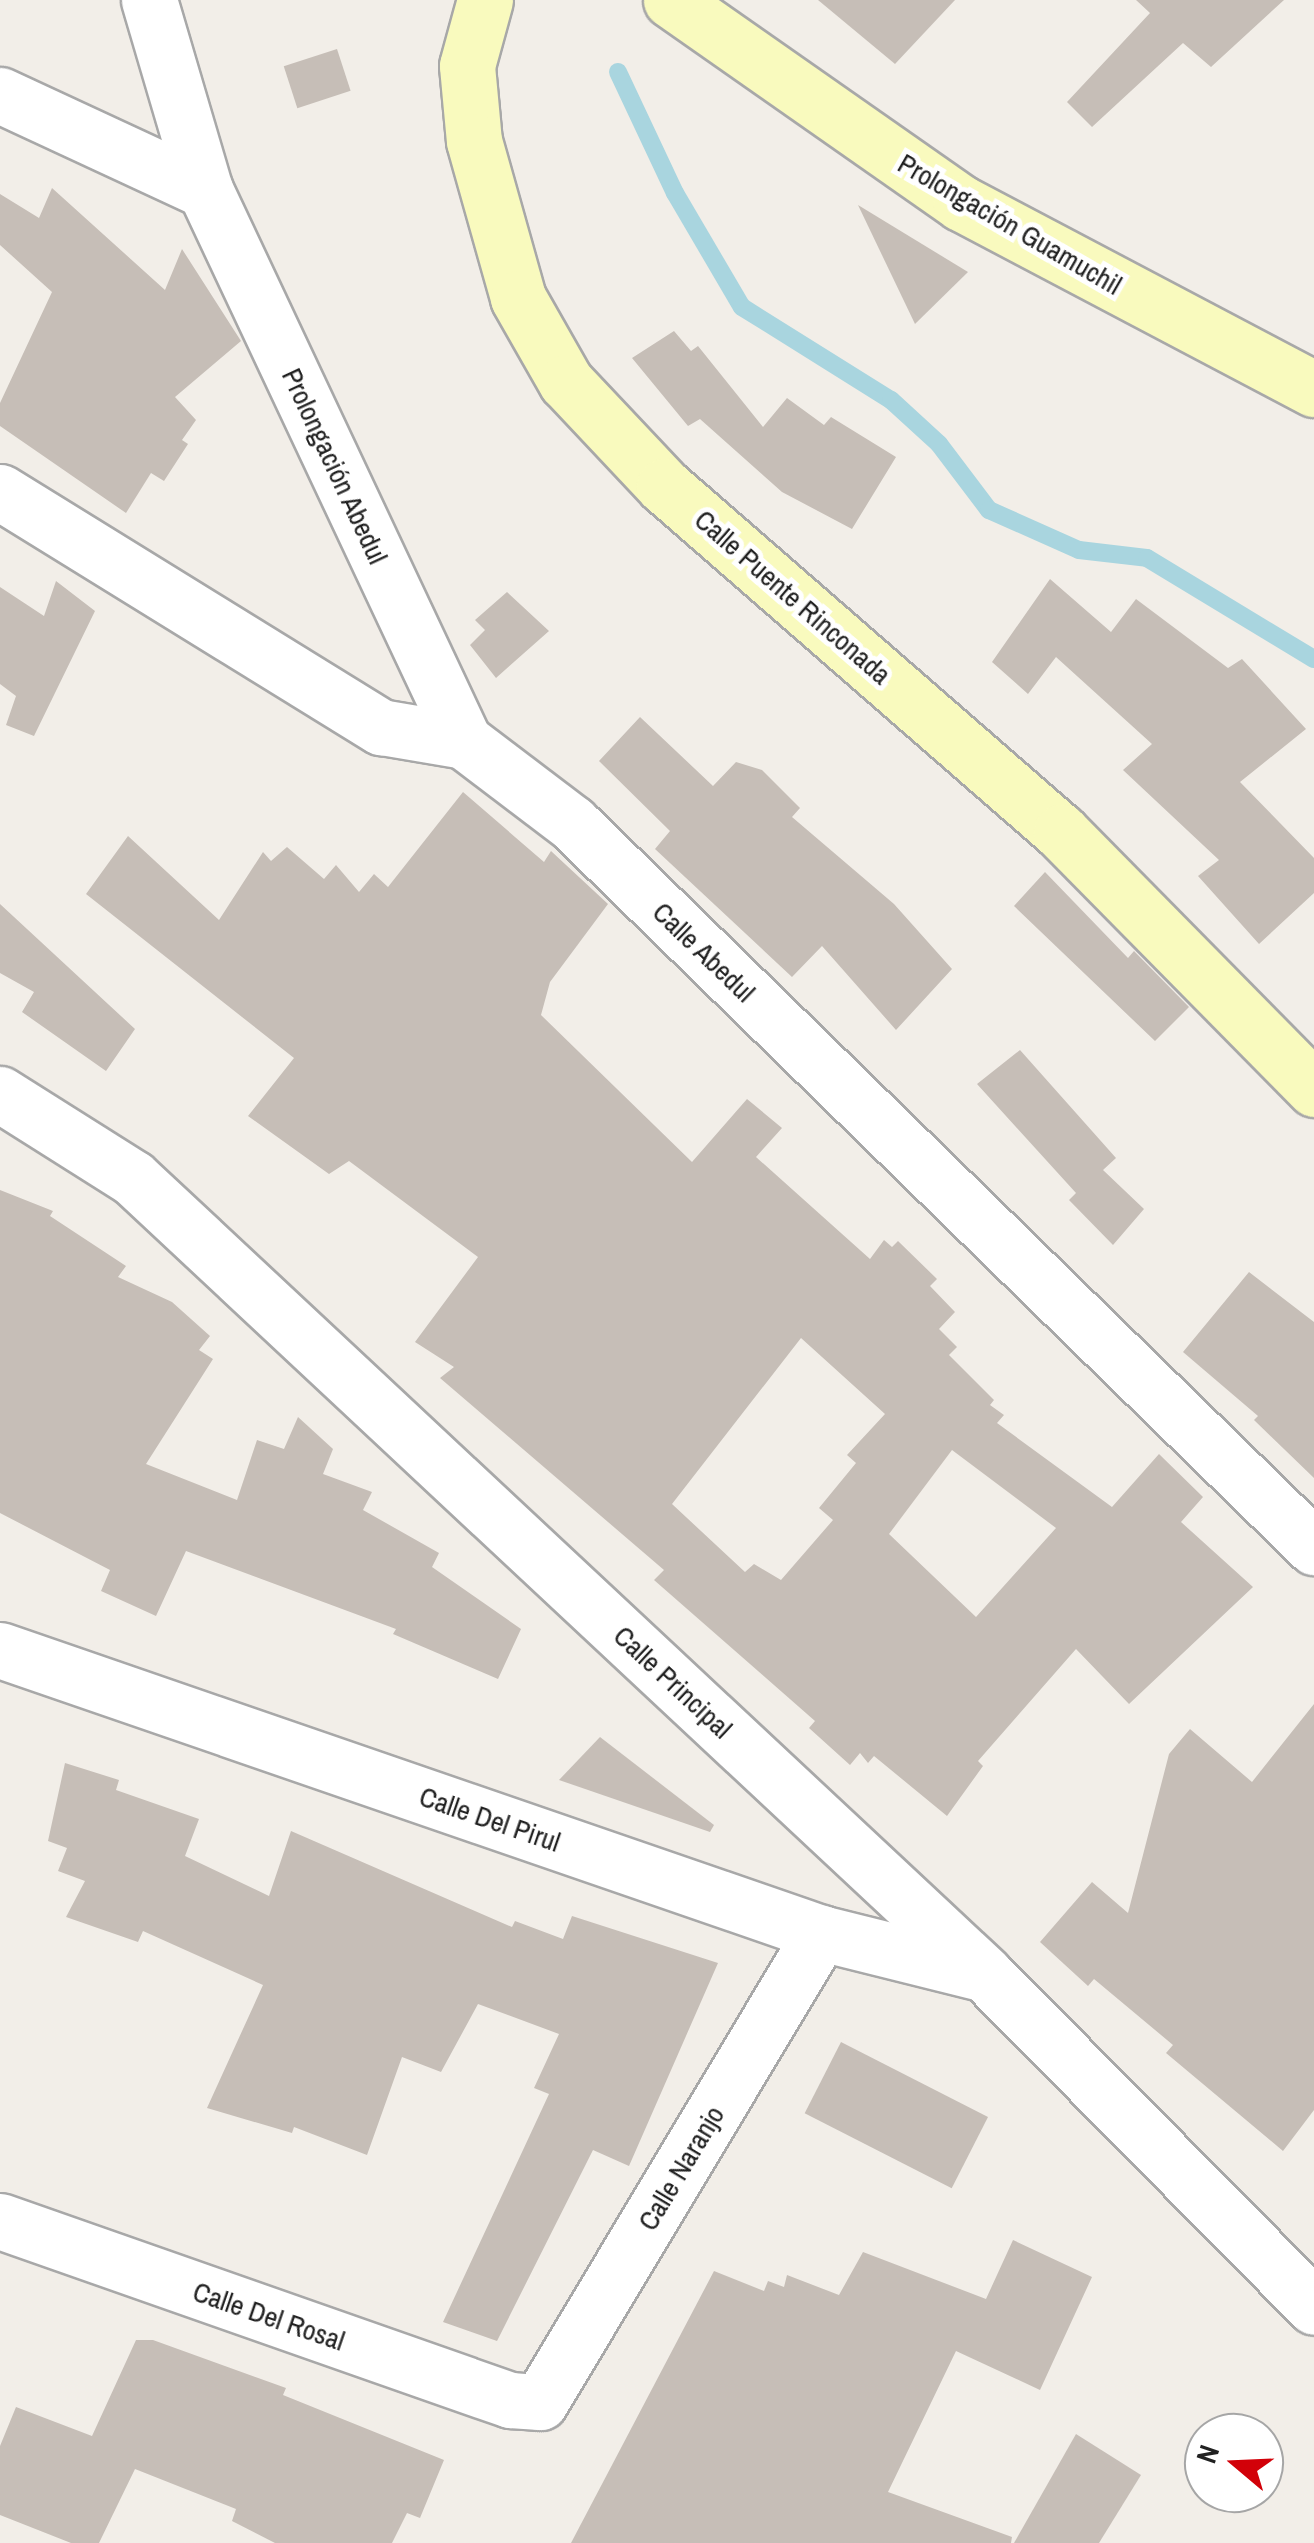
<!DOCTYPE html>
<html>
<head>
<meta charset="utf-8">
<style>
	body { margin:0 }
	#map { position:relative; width:1314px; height:2543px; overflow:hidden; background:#f2eee8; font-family:"Archivo Narrow",sans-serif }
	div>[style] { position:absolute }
	.stream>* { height:18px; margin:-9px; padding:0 9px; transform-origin:9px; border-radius:9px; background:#a9d5df }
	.building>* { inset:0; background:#c6beb7; transform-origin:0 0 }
	.roads { filter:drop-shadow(2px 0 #a8a8a8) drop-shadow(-2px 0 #a8a8a8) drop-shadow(0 2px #a8a8a8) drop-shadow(0 -2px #a8a8a8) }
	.street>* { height:55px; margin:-27.5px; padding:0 27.5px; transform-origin:27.5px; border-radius:27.5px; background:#fff }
	.secondary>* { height:55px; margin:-27.5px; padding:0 27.5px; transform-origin:27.5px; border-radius:27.5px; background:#f9fabe }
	span { translate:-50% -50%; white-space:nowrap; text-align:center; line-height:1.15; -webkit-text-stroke:10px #fff; paint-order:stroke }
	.street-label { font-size:28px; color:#212121 }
	.north { position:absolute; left:1184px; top:2413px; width:100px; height:100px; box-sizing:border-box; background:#fff; border:2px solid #a6a6a6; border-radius:50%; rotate:289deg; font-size:28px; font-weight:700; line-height:40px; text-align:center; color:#212121 }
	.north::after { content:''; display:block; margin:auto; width:35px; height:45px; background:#d20109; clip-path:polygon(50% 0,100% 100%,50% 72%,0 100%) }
</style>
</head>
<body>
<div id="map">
	<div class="stream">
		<i style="left:618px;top:72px;width:134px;rotate:64.8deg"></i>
		<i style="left:675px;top:193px;width:132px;rotate:59.6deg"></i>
		<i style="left:742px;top:307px;width:176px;rotate:32deg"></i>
		<i style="left:891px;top:400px;width:65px;rotate:42.5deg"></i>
		<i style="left:939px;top:444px;width:83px;rotate:52.9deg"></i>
		<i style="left:989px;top:510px;width:98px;rotate:24deg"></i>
		<i style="left:1079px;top:550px;width:68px;rotate:6.7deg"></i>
		<i style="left:1147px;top:558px;width:195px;rotate:31.2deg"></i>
	</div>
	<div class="building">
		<i style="clip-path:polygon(818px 0,955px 0,895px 64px)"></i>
		<i style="clip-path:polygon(1136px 0,1284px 0,1211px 67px,1183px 43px,1092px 127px,1067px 102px,1150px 13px)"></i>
		<i style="left:337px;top:49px;width:44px;height:56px;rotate:72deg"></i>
		<i style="clip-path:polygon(52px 188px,165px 290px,182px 249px,241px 341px,175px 397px,196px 420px,182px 440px,188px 444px,164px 481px,151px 473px,126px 513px,0 426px,0 403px,52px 292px,0 245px,0 194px,39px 218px)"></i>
		<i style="clip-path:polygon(858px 205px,968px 272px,915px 324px)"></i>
		<i style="clip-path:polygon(674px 331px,691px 351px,698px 346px,763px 427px,787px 398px,824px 425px,831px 417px,896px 457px,852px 529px,782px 492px,700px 419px,688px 426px,632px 358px)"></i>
		<i style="clip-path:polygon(1050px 579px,1111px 632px,1136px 599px,1228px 668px,1242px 659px,1306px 729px,1240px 782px,1314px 858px,1314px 893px,1259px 944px,1198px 876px,1219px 860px,1123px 770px,1152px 744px,1056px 657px,1028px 694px,992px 662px)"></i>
		<i style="clip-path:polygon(56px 581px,95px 611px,34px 736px,6px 725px,16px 696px,0 684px,0 587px,44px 616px)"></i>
		<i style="clip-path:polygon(507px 592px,549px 631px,496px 678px,470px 645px,485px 630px,475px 620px)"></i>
		<i style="clip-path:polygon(640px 717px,713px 786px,736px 762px,762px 770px,800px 808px,792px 817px,894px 904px,952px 969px,896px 1030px,822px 946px,792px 977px,655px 849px,670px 831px,599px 761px)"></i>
		<i style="clip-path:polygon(evenodd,463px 792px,544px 862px,551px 851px,608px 904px,550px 982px,541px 1015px,692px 1162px,747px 1099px,782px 1128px,756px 1157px,870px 1259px,884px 1240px,892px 1247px,898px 1241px,937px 1279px,930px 1286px,955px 1312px,939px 1329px,957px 1347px,949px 1355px,994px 1400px,990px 1405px,1004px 1415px,997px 1423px,1112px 1507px,1159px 1454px,1203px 1497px,1181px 1522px,1253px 1587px,1129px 1704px,1076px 1649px,978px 1761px,983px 1766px,947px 1816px,874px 1756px,868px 1763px,860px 1753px,850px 1765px,809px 1728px,815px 1721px,654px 1580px,664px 1570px,440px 1378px,454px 1367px,415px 1342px,478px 1257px,349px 1161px,329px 1174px,248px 1116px,294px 1058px,86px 894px,128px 836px,219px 920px,263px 852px,271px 861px,287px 847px,324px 879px,336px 865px,359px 892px,374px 874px,388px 887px,463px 792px,801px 1338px,885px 1414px,847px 1455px,856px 1463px,819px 1508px,833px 1520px,781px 1580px,754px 1564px,745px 1572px,672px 1504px,801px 1338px,463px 792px,952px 1450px,1056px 1528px,976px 1617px,889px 1534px,952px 1450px)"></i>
		<i style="clip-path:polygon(1045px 872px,1128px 958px,1134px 951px,1189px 1007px,1155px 1041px,1014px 906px)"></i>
		<i style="clip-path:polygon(0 904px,135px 1029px,106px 1071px,22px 1012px,34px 992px,0 973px)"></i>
		<i style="clip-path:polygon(1020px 1050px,1116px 1158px,1103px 1170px,1144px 1209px,1113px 1245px,1069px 1200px,1076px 1193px,977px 1084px)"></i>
		<i style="clip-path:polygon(0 1190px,53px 1211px,50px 1216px,126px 1266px,118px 1277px,172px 1302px,210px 1336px,199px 1350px,213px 1359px,146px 1464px,237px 1500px,257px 1440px,284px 1449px,298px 1417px,333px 1449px,323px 1474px,372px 1492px,363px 1510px,439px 1553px,432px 1567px,521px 1629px,498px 1679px,393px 1634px,396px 1629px,186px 1551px,156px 1616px,101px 1591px,110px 1570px,0 1513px)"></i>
		<i style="clip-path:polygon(1249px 1272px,1314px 1322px,1314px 1478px,1254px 1420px,1258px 1416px,1183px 1352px)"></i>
		<i style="clip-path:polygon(1314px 1704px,1314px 2110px,1283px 2151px,1166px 2053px,1173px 2045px,1094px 1979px,1088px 1986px,1040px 1942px,1092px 1882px,1128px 1913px,1169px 1754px,1190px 1729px,1252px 1782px)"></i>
		<i style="clip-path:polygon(600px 1737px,714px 1825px,710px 1832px,559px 1780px)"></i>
		<i style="clip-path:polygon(65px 1763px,119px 1780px,116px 1790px,199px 1819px,185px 1856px,269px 1896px,291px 1831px,512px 1927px,515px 1921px,563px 1939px,572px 1916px,718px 1963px,629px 2166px,593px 2150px,497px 2341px,443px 2322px,549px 2094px,534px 2088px,559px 2034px,478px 2004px,441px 2072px,402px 2057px,367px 2155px,294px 2127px,292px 2133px,207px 2108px,263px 1985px,143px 1931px,138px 1942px,66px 1917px,85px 1881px,58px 1871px,67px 1848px,48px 1841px)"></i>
		<i style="left:841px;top:2042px;width:165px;height:80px;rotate:27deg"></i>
		<i style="clip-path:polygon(1013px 2240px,1092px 2277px,1040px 2390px,956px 2351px,888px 2492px,1012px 2537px,1011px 2543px,571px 2543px,714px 2271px,764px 2291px,768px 2281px,784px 2287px,787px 2275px,839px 2295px,863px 2252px,986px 2299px)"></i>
		<i style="clip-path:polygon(136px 2340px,153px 2340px,286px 2388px,283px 2395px,444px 2460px,420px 2518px,407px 2513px,392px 2543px,275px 2543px,232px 2521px,236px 2509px,135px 2469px,99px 2543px,71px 2543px,0 2515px,0 2446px,16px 2407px,92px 2436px)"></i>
		<i style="clip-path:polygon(1076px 2434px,1141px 2475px,1099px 2543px,1014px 2543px)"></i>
	</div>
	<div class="roads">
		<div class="street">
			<i style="left:149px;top:0;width:198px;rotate:73.6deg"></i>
			<i style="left:205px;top:190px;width:609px;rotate:64.82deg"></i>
			<i style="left:0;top:95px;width:226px;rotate:24.9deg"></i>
			<i style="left:0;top:492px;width:448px;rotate:31.7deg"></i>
			<i style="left:381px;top:727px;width:84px;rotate:9.6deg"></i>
			<i style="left:464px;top:741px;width:136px;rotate:37.2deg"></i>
			<i style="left:572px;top:823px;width:1037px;rotate:44.3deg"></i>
			<i style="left:0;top:1094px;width:157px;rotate:32.3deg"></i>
			<i style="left:133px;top:1178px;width:1166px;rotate:43.05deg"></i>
			<i style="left:985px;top:1974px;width:468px;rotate:45.3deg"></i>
			<i style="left:0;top:1650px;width:868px;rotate:19.02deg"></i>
			<i style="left:821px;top:1933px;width:166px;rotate:14deg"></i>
			<i style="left:0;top:2221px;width:541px;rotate:19.34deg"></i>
			<i style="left:510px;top:2400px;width:30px;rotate:4deg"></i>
			<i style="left:540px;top:2402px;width:547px;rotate:-59.07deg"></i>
		</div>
		<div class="secondary">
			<i style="left:485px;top:0;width:68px;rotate:105.3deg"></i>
			<i style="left:467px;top:66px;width:75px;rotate:84.7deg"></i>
			<i style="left:474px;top:141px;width:163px;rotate:74.3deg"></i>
			<i style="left:518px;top:298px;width:97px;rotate:60.3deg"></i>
			<i style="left:566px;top:382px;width:143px;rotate:46.7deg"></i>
			<i style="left:664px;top:486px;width:527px;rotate:41.07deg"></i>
			<i style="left:1061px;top:832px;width:361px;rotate:45.4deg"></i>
			<i style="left:671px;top:0;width:354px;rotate:35deg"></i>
			<i style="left:961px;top:203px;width:399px;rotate:27.8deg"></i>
		</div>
	</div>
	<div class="street-label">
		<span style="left:1010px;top:224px;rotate:30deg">Prolongación Guamuchil</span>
		<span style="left:335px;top:466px;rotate:65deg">Prolongación Abedul</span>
		<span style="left:793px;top:597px;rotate:41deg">Calle Puente Rinconada</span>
		<span style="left:704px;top:952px;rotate:44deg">Calle Abedul</span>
		<span style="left:673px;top:1682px;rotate:43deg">Calle Principal</span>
		<span style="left:490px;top:1819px;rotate:19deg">Calle Del Pirul</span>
		<span style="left:681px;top:2168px;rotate:-59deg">Calle Naranjo</span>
		<span style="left:269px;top:2316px;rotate:19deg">Calle Del Rosal</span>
	</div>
	<div class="north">N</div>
</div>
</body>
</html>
